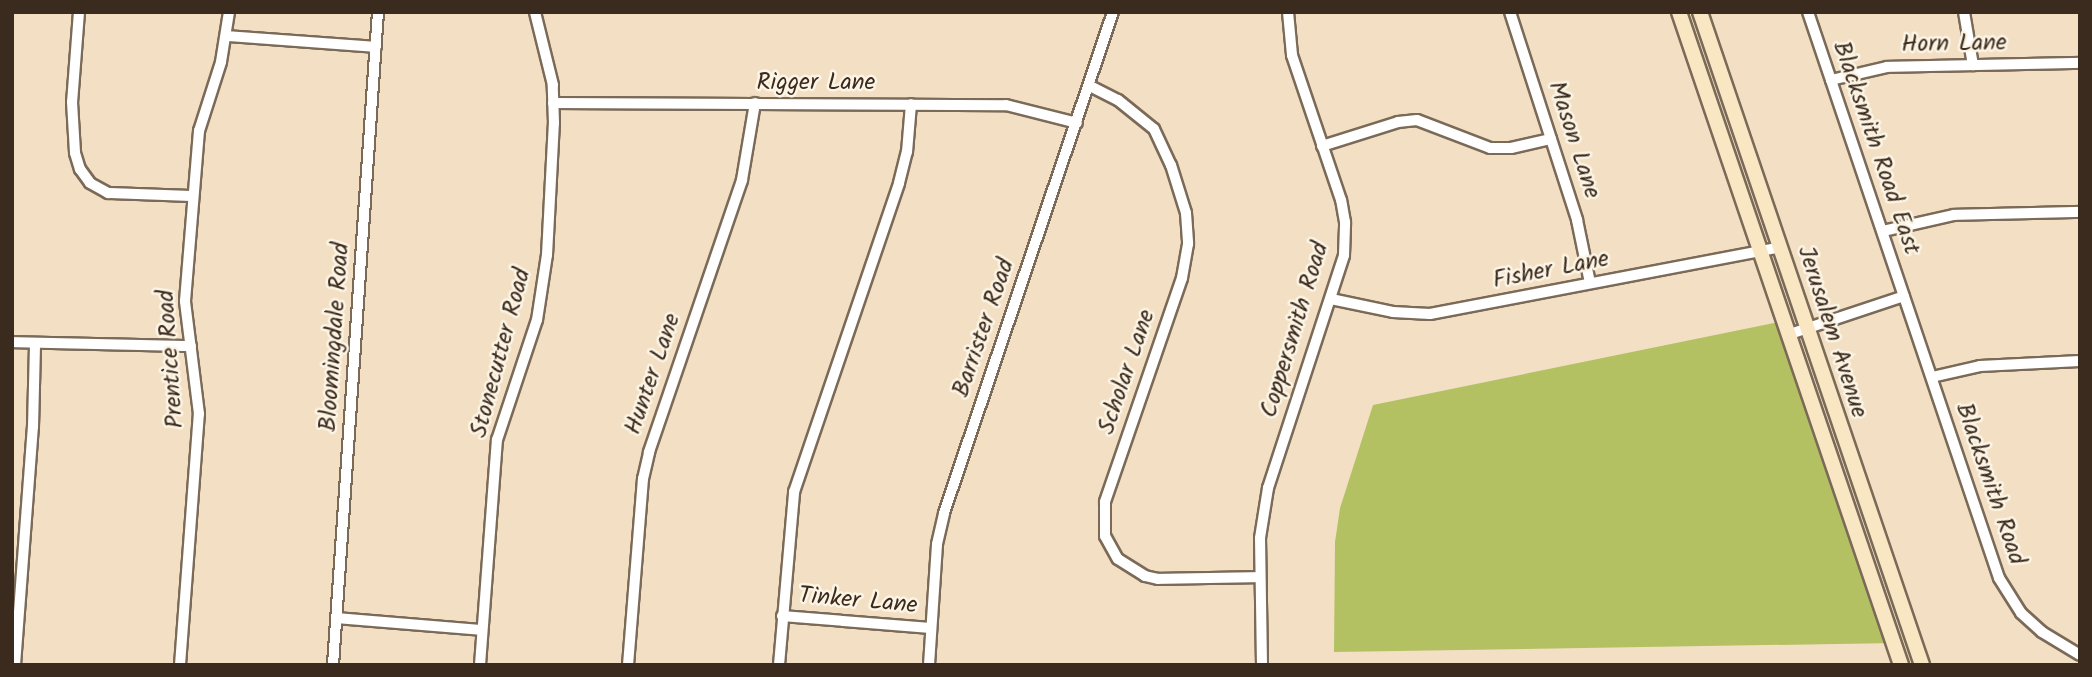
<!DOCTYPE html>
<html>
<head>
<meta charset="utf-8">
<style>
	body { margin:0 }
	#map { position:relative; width:2092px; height:677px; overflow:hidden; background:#f3e0c4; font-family:Kalam,sans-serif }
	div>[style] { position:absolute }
	.green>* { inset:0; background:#b3c163 }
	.roads { filter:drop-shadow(2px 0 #7b6a58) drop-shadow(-2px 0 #7b6a58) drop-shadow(0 2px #7b6a58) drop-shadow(0 -2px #7b6a58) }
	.street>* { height:10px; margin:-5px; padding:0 5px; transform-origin:5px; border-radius:5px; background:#fff }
	.secondary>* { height:14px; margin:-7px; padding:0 7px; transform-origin:7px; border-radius:7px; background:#f9e7c3 }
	span { translate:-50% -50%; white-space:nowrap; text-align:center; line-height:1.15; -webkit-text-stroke:5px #fcf5e5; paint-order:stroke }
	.street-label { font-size:24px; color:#3b2a1e }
	.frame { position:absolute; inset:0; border:14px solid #3b2a1e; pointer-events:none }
</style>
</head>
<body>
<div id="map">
	<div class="green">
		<i style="clip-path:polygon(1788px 320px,1896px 643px,1334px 652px,1335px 542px,1340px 508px,1373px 405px)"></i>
	</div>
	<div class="roads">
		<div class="street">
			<i style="left:79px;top:12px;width:90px;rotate:94.4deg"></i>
			<i style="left:72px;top:102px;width:51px;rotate:86.6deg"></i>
			<i style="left:75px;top:153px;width:17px;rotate:73deg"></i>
			<i style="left:80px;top:169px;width:17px;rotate:54deg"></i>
			<i style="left:90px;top:183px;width:21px;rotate:29deg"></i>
			<i style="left:108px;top:193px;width:85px;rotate:2deg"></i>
			<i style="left:1510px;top:12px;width:219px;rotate:72.1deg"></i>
			<i style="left:1577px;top:220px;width:64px;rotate:78.3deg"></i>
			<i style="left:1808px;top:12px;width:597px;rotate:71.35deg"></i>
			<i style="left:1999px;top:578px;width:41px;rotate:57.8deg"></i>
			<i style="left:2021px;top:613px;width:28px;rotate:42deg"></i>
			<i style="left:2042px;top:632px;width:44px;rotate:31.2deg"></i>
			<i style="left:1964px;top:12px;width:54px;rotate:80.4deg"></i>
			<i style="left:227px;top:36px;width:149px;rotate:4.2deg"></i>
			<i style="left:1831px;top:80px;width:57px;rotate:-13.1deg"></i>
			<i style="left:1887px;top:67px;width:193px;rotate:-1.2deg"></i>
			<i style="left:1090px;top:86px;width:31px;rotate:27deg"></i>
			<i style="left:1118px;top:100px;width:46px;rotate:38.9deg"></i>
			<i style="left:1154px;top:129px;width:40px;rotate:65deg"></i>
			<i style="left:1171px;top:165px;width:50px;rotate:72.6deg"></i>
			<i style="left:1186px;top:213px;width:31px;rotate:86deg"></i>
			<i style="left:1188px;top:244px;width:35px;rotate:100deg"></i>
			<i style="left:1182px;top:278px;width:237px;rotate:109deg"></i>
			<i style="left:1105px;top:502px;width:34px;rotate:90deg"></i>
			<i style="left:1105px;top:536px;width:26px;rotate:61deg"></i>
			<i style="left:1118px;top:559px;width:32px;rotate:32deg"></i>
			<i style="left:1145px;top:576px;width:13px;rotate:13deg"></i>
			<i style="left:1158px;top:579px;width:102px;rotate:-1.1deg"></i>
			<i style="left:553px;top:103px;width:453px;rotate:0.3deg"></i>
			<i style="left:1006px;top:105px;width:73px;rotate:14.2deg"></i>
			<i style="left:1322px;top:146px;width:80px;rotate:-17.5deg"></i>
			<i style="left:1398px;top:122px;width:19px;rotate:-6deg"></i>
			<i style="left:1417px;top:120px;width:78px;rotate:21deg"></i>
			<i style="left:1490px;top:148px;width:21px"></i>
			<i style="left:1511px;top:148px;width:41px;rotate:-12.7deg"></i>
			<i style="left:1883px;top:231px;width:73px;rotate:-12.7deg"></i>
			<i style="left:1954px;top:215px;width:126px;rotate:-1.4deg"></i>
			<i style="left:1331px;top:299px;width:63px;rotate:11.8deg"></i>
			<i style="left:1393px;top:312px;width:37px;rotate:3deg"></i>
			<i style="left:1430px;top:314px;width:356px;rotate:-10.8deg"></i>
			<i style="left:1790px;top:334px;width:120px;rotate:-18.4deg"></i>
			<i style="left:12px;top:342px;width:179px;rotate:1.3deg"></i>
			<i style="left:1932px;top:377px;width:49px;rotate:-12.9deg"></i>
			<i style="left:1980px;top:366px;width:100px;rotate:-2.9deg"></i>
			<i style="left:782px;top:616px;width:149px;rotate:4.6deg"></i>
			<i style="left:336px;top:618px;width:145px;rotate:4.7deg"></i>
			<i style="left:15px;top:665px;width:239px;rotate:-85.7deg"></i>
			<i style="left:33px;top:427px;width:84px;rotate:-88.6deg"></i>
			<i style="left:180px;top:665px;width:252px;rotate:-85.7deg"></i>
			<i style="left:199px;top:414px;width:114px;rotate:-97.1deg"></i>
			<i style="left:185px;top:301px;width:171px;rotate:-85.3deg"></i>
			<i style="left:199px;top:131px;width:72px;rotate:-72.3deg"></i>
			<i style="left:221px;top:62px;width:51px;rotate:-80.9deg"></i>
			<i style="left:333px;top:665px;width:655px;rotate:-86.06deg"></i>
			<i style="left:480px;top:665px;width:226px;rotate:-85.7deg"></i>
			<i style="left:497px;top:440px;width:126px;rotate:-71.6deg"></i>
			<i style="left:537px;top:320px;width:66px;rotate:-81.3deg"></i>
			<i style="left:547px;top:255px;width:132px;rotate:-87deg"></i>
			<i style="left:554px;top:123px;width:38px;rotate:-92deg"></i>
			<i style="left:553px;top:85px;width:75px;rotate:-103.9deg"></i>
			<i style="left:628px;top:665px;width:187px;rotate:-85.4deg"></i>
			<i style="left:643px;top:479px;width:28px;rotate:-77deg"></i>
			<i style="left:649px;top:452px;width:287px;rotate:-71.1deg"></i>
			<i style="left:742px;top:180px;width:78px;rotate:-80.4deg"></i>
			<i style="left:779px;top:665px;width:174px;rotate:-85deg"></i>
			<i style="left:794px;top:492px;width:326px;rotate:-71.2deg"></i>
			<i style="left:899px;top:183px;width:32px;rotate:-76deg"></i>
			<i style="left:907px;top:152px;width:48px;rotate:-85.2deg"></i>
			<i style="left:929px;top:665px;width:121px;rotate:-86.2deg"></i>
			<i style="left:937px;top:544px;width:32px;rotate:-77deg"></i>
			<i style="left:944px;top:513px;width:529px;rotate:-71.36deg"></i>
			<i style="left:1262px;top:665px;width:127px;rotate:-90.9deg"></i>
			<i style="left:1260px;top:538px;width:51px;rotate:-80.9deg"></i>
			<i style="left:1268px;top:488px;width:245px;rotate:-71.9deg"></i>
			<i style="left:1344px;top:255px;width:33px;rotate:-88deg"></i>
			<i style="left:1345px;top:222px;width:22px;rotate:-100deg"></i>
			<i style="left:1341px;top:200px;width:153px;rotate:-108.7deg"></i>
			<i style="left:1292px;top:55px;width:43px;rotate:-95.3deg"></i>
		</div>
		<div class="secondary">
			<i style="left:1679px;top:12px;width:690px;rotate:71.22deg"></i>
			<i style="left:1700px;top:12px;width:690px;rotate:71.22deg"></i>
		</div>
	</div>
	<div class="street-label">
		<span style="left:1954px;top:44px;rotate:-1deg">Horn Lane</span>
		<span style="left:816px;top:83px">Rigger Lane</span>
		<span style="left:1574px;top:140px;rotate:72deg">Mason Lane</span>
		<span style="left:1876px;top:148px;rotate:71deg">Blacksmith Road East</span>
		<span style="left:1551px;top:270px;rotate:-11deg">Fisher Lane</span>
		<span style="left:984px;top:328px;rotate:-71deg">Barrister Road</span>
		<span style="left:1295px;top:330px;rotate:-73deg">Coppersmith Road</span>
		<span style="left:1832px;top:332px;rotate:72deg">Jerusalem Avenue</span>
		<span style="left:335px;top:337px;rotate:-86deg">Bloomingdale Road</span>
		<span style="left:501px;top:353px;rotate:-75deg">Stonecutter Road</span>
		<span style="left:171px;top:359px;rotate:-94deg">Prentice Road</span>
		<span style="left:1127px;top:372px;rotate:-71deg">Scholar Lane</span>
		<span style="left:653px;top:374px;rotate:-71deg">Hunter Lane</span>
		<span style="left:1990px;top:484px;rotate:71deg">Blacksmith Road</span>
		<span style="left:858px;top:601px;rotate:5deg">Tinker Lane</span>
	</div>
	<div class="frame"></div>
</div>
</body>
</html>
